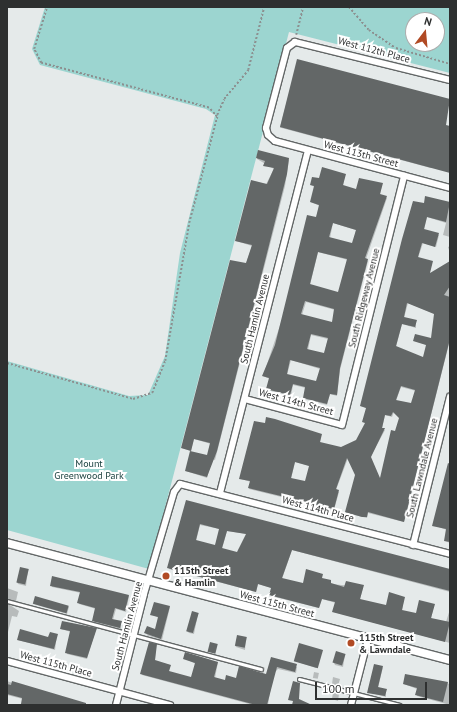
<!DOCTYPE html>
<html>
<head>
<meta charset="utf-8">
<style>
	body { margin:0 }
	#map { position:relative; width:457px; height:712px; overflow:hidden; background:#e5eaea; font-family:"PT Sans",sans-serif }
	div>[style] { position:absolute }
	.green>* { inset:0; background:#9cd5d0 }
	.shadow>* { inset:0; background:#0003; transform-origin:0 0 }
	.building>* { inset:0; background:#636767; transform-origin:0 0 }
	.path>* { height:1.5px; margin-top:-0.75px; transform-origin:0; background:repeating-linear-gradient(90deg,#8c9090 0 2px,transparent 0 4px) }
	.roads { filter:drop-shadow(1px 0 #636767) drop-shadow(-1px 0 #636767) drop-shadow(0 1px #636767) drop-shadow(0 -1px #636767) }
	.service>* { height:3px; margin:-1.5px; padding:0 1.5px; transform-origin:1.5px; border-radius:1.5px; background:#fff }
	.minor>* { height:6px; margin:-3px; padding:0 3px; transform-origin:3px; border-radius:3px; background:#fff }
	.tertiary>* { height:8px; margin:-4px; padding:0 4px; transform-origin:4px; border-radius:4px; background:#fff }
	.dots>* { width:11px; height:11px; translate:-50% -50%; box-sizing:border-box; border:2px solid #fff; border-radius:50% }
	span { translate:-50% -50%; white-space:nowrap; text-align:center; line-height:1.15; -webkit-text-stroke:4px #fff; paint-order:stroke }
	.street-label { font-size:10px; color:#2e3030 }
	.park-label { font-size:10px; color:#133b39 }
	.poi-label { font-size:10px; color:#2e3030; font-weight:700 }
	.left { translate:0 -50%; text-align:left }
	.frame { position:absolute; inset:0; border:8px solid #2e3030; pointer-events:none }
	.north { position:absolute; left:405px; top:12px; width:40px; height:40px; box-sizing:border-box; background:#fff; border:1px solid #abacac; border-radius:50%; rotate:16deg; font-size:11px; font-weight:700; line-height:16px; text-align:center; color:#2e3030 }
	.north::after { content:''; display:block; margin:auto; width:14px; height:18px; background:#b14a24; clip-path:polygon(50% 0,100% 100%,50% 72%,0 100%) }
	.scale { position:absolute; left:315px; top:682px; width:112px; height:18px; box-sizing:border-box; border:2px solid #2e3030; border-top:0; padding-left:5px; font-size:12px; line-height:14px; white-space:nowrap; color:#2e3030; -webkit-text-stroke:3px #fff; paint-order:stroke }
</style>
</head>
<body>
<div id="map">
	<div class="green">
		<i style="clip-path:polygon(evenodd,45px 7px,450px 7px,450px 73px,289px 32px,149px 569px,7px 530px,7px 361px,129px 396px,148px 395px,165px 356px,180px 253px,215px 115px,206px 109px,40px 65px,32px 49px,45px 7px,413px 20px,437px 20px,437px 44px,413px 44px,413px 20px)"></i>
	</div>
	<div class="shadow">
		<i style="left:298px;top:60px;width:157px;height:70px;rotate:15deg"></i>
		<i style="clip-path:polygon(259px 151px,289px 160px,285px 186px,215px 460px,212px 459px,207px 478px,186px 471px,208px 456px,211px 444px,194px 439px,191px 451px,182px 448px,252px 246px,236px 241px,274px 169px,257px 159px)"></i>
		<i style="clip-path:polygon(evenodd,345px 175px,343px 186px,356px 190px,382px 184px,380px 195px,387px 198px,366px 259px,368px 261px,340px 370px,337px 396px,330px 394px,327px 405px,304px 399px,306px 388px,293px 385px,291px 396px,268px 390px,270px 379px,263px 376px,320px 206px,311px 202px,315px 187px,311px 185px,345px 175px,333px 223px,356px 230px,353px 244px,330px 238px,333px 223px,345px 175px,318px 252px,348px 260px,339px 293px,310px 285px,318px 252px,345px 175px,306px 302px,335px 310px,332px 324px,302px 315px,306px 302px,345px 175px,311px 335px,328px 339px,324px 354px,308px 350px,311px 335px,345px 175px,291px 360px,320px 369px,317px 382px,287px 375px,291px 360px)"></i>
		<i style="clip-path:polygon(evenodd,426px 198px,450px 204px,450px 237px,443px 235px,446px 223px,427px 217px,424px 230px,439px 235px,436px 247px,423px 243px,418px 258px,428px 278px,450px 262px,450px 340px,404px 522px,368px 513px,367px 518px,346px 513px,356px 475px,348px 458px,336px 490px,339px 492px,334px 510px,249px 489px,251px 482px,241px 479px,321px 435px,320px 443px,341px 448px,357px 441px,366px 423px,367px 408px,361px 406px,426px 198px,408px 303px,435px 314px,432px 339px,415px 341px,427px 345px,424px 359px,396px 347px,402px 324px,416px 328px,416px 321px,404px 318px,408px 303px,426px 198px,401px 387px,416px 391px,412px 405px,396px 401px,401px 387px,426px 198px,394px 412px,400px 418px,380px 480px,370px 458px,385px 430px,382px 429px,385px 415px,392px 417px,394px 412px,426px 198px,295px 462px,310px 466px,306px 482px,291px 479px,295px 462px)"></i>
		<i style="clip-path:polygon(450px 246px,450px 253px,448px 247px)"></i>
		<i style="clip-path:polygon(450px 460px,450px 543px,445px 541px,447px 530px,433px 525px)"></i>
		<i style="clip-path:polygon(evenodd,186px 502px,450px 571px,450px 592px,292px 550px,282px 579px,303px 584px,322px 575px,322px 579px,331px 581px,331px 584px,363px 587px,360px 600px,387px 607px,404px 598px,402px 611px,416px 615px,434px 605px,431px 619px,446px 622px,450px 609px,450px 643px,334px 612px,336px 603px,322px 599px,319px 608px,271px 596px,272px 588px,258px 584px,256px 592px,169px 569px,186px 502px,200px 525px,220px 529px,215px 546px,196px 541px,200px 525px,186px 502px,227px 531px,247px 534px,243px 549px,239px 548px,238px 553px,222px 549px,227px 531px)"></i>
		<i style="clip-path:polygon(28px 570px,26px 586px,18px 584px,17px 582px)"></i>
		<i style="clip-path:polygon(53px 577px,129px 596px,126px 612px,116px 609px,113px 620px,121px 622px,121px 629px,94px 622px,96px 609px,79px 604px,81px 593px,52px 587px)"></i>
		<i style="clip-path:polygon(7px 588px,18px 592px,16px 601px,7px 602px)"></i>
		<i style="clip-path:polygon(7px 603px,19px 611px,17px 617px,12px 616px,7px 636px)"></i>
		<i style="clip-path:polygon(34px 604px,68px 606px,69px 607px,67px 614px)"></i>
		<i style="clip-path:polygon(170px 607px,162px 640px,146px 635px,156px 630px,159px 618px,151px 614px)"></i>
		<i style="clip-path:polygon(198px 614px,194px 634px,189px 633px,187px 631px)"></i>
		<i style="clip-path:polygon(61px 629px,96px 629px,87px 659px,67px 654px,71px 632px)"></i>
		<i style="clip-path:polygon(57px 635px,55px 650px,18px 640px,49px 638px)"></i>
		<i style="clip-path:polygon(246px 638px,245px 650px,236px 647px,235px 645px)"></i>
		<i style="clip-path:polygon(156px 645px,155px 661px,170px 665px,169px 672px,192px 678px,196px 664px,184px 658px,218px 662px,215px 678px,226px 681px,267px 675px,272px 658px,297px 667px,296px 673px,278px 669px,273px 674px,268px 705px,253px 705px,142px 675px)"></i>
		<i style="clip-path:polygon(322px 651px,316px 668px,295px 661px)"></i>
		<i style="clip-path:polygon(345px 655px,343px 667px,335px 665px,334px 663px)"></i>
		<i style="clip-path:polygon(383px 667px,378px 688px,386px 690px,386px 697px,368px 692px)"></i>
		<i style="left:314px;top:672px;width:5px;height:6px;rotate:11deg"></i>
		<i style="clip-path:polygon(406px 675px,450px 684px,450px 705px,417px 696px,417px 689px,404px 684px)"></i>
		<i style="clip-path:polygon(333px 677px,340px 679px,338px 686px,332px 684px)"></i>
		<i style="clip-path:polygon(7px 681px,34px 691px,89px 705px,21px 705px,23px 699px,7px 695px)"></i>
		<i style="clip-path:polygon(333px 692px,339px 694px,338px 701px,332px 699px)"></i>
	</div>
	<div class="building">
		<i style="clip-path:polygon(297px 59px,450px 99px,446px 125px,450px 126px,450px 173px,280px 127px)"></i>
		<i style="clip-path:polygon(258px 150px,289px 158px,287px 174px,217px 451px,207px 477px,185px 471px,190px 451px,207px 455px,210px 443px,194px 439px,191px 451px,181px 448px,230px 260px,246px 263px,252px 245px,235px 241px,251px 180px,267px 184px,274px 168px,263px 166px,265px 161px,256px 158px)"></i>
		<i style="clip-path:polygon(evenodd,322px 167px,346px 174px,343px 185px,356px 189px,359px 178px,383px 183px,380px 194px,387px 196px,365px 258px,368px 259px,340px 368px,337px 395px,330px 394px,327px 404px,303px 398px,305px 387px,293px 384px,290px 395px,266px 389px,269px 378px,262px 376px,275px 345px,307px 215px,316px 217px,319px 205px,310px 202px,314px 186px,310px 185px,312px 177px,319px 178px,322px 167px,333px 223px,356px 230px,352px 243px,329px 237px,333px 223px,322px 167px,318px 252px,347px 259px,338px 292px,310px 284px,318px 252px,322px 167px,305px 301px,334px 309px,332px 322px,301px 314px,305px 301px,322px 167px,311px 334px,328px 338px,324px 353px,307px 349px,311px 334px,322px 167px,290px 360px,320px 368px,316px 381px,287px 374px,290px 360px)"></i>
		<i style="clip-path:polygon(evenodd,425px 196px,450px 202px,446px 222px,427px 217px,424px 229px,439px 233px,435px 247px,422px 243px,418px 257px,433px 261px,430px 273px,450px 261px,450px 286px,444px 295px,450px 297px,450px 339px,404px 522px,368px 512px,367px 517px,362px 517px,345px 512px,355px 475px,347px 458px,336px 489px,339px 490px,334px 509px,248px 488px,250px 481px,239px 479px,254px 421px,265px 423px,266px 417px,275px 419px,322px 434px,320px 442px,341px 447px,356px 440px,365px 423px,362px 422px,366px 408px,360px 406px,402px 239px,413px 201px,424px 203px,425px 196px,407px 303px,434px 314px,431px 338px,415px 334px,413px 341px,426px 345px,423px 357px,396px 346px,402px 324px,415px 327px,417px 320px,404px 317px,407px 303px,425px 196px,401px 386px,415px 390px,411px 403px,396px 400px,401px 386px,425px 196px,393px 412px,399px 418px,395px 431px,391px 430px,380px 478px,371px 457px,385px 428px,382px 428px,385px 415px,391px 416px,393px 412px,425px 196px,295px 462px,309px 466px,305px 481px,291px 478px,295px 462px)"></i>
		<i style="clip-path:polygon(448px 463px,450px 464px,450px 542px,444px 541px,446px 529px,432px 526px)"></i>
		<i style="clip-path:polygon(evenodd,186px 500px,450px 569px,450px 591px,292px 550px,282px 578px,303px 583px,306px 569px,323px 574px,322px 578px,331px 580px,331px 583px,344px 587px,346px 581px,364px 585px,360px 599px,386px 605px,389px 592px,405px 597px,402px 610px,416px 613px,419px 600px,435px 604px,431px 618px,450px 622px,445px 642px,332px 612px,335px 602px,322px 599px,319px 608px,269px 595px,271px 588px,258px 584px,256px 592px,167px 568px,186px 500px,200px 524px,219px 529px,215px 545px,196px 540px,200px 524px,186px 500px,227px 531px,246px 534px,237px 552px,222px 548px,227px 531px)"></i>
		<i style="left:20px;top:567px;width:9px;height:16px;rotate:13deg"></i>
		<i style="clip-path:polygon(52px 576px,129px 595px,125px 611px,115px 608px,112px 619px,122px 621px,120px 628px,92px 621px,95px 608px,77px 603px,80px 592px,50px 586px)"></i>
		<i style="left:35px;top:596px;width:35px;height:8px;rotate:16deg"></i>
		<i style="clip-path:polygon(154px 602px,170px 606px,161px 639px,144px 633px,147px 626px,155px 629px,158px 617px,150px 615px)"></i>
		<i style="left:192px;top:611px;width:7px;height:21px;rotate:16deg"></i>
		<i style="clip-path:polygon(62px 621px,97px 628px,87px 658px,65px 653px,70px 631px,60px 629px)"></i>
		<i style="clip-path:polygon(20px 629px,48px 637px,50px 632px,58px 634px,54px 649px,17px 640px)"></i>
		<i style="left:237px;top:635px;width:10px;height:11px;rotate:11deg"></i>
		<i style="clip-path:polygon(149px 642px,157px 644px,155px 660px,171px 665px,169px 671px,191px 677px,195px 663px,183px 659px,185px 652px,218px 662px,214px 677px,225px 680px,226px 675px,236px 678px,239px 666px,266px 674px,271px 657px,297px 664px,295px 672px,277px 667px,267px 705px,256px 705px,140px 674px)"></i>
		<i style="left:210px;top:642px;width:8px;height:10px;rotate:14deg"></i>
		<i style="left:299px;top:643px;width:25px;height:19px;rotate:16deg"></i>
		<i style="left:336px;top:651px;width:10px;height:12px;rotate:17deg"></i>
		<i style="clip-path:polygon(374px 664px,383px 666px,378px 687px,387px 689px,385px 696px,367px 693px)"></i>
		<i style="clip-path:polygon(405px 674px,448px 682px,443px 702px,415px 695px,417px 688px,403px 684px)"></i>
		<i style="clip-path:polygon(12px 681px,86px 703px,86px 705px,21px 704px,22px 698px,7px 694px,7px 684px,11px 685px)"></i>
		<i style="clip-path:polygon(293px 681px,300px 683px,299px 699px,312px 705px,292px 705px,293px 701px,288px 700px)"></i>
	</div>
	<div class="path">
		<i style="left:349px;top:7px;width:30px;rotate:49deg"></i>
		<i style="left:369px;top:30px;width:32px;rotate:34deg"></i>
		<i style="left:396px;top:48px;width:56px;rotate:16.5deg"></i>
		<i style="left:296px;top:35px;width:29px;rotate:-76deg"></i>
		<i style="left:217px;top:115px;width:17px;rotate:-66deg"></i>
		<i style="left:224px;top:99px;width:38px;rotate:-50deg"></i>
		<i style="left:248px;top:70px;width:65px;rotate:-75.7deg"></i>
		<i style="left:7px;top:363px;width:131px;rotate:15.9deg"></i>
		<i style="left:133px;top:399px;width:20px;rotate:-18deg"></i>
		<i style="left:152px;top:393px;width:35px;rotate:-68deg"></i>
		<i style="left:165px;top:361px;width:140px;rotate:-80.1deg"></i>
		<i style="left:189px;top:223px;width:110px;rotate:-75.2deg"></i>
		<i style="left:217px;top:117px;width:12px;rotate:-132deg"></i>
		<i style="left:209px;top:108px;width:174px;rotate:-165deg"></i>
		<i style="left:41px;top:63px;width:16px;rotate:-117deg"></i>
		<i style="left:34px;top:49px;width:44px;rotate:-72.8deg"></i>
	</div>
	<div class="roads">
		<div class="service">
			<i style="left:7px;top:601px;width:263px;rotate:15deg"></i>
			<i style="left:299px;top:679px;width:104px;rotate:14.4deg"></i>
		</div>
		<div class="minor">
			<i style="left:450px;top:80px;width:160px;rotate:-166.2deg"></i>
			<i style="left:295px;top:42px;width:10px;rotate:143deg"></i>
			<i style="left:287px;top:48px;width:83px;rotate:104.7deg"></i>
			<i style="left:266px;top:128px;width:7px;rotate:74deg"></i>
			<i style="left:268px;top:135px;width:9px;rotate:41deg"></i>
			<i style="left:275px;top:141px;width:181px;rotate:15deg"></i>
			<i style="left:245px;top:399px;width:100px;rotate:15deg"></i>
			<i style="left:342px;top:425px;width:257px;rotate:-76deg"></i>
			<i style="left:220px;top:493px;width:354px;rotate:-75.6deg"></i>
			<i style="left:413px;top:545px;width:153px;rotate:-76deg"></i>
			<i style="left:7px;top:661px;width:169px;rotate:15.1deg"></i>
			<i style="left:116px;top:705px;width:114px;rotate:-75.8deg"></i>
			<i style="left:144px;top:594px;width:106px;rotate:-73.6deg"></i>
			<i style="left:174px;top:492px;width:10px;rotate:-53deg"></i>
			<i style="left:180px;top:484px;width:279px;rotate:14.5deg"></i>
			<i style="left:351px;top:705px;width:68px;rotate:-75.6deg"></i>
		</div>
		<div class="tertiary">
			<i style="left:7px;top:543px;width:458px;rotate:14.8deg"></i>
		</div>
	</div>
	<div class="dots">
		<i style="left:166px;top:576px;background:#b14a24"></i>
		<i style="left:351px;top:643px;background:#b14a24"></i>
	</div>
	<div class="street-label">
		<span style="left:374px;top:50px;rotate:15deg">West 112th Place</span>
		<span style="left:361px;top:154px;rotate:15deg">West 113th Street</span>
		<span style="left:364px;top:298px;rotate:-76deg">South Ridgeway Avenue</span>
		<span style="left:255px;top:319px;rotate:-76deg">South Hamlin Avenue</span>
		<span style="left:296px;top:402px;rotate:15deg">West 114th Street</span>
		<span style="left:422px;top:468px;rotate:-76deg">South Lawndale Avenue</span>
		<span style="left:318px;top:509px;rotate:15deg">West 114th Place</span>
		<span style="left:277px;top:604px;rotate:15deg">West 115th Street</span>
		<span style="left:127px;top:626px;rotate:-75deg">South Hamlin Avenue</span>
		<span style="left:56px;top:664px;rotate:15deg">West 115th Place</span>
	</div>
	<div class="park-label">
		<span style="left:89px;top:469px">Mount<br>Greenwood Park</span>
	</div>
	<div class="poi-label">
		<span class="left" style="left:174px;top:576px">115th Street<br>&amp; Hamlin</span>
		<span class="left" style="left:359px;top:643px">115th Street<br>&amp; Lawndale</span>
	</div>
	<div class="frame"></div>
	<div class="north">N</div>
	<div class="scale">100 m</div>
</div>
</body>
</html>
